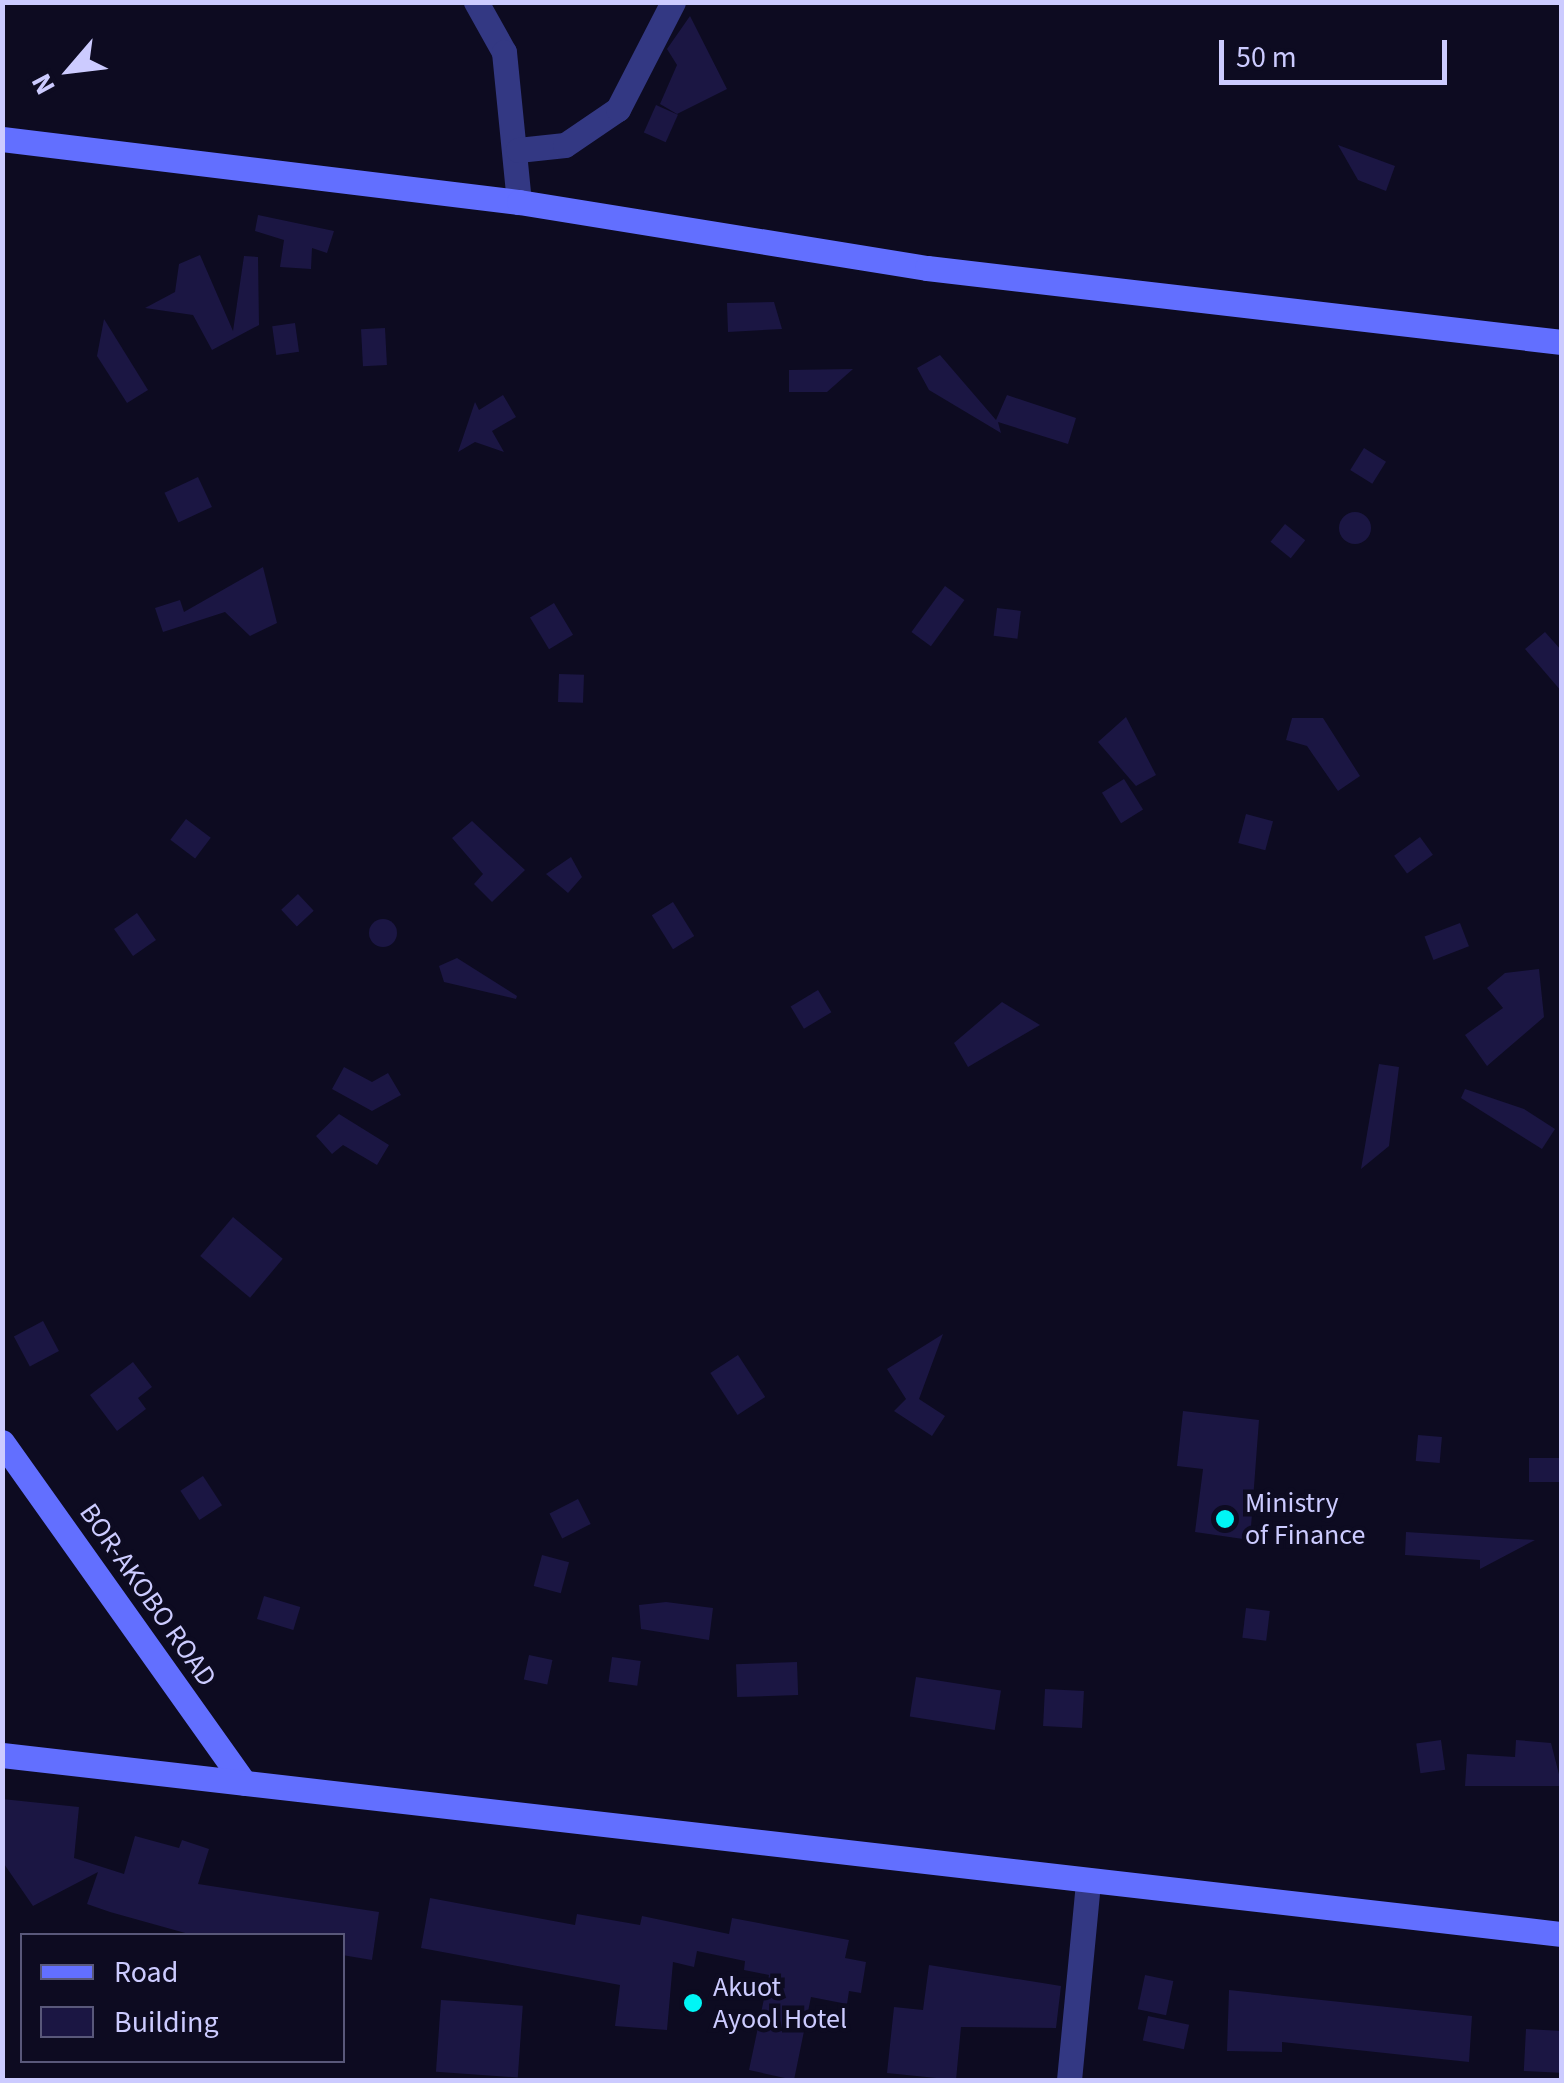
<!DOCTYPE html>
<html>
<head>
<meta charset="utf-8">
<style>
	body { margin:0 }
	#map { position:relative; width:1564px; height:2083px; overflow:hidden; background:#0d0b21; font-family:"Source Sans 3",sans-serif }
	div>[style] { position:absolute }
	.building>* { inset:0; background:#1b1643; transform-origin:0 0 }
	.round { border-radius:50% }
	.street>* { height:25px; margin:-12.5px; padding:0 12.5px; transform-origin:12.5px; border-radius:12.5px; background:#333883 }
	.secondary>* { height:25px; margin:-12.5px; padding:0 12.5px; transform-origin:12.5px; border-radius:12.5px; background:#626fff }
	.dots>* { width:28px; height:28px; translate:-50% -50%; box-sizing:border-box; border:5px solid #0d0b21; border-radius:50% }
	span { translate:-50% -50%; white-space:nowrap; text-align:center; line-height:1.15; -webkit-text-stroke:9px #0d0b21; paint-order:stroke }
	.poi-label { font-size:28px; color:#cccbff }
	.left { translate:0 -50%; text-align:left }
	.street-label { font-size:28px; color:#cccbff }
	.frame { position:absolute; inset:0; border:5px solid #cccbff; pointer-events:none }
	.legend { position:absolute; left:20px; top:1933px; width:325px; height:130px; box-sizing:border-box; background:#0d0b21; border:2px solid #59587a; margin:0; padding:12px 18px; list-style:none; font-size:30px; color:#cccbff }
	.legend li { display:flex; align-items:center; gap:20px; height:50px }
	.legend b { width:50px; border:2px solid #59587a }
	.north { position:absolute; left:20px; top:20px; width:100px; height:100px; -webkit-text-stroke:8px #0d0b21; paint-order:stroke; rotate:242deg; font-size:28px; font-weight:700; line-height:40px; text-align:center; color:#cccbff }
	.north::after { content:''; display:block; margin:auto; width:35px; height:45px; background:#cccbff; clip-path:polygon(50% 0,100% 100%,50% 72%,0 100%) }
	.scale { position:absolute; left:1219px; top:40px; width:228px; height:45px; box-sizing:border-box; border:5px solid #cccbff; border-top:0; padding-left:12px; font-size:30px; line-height:35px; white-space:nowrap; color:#cccbff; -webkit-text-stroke:8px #0d0b21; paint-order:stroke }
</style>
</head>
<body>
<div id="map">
	<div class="building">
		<i style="clip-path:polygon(690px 16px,727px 89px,677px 114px,660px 104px,677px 65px,667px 49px)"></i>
		<i style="left:656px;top:105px;width:24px;height:30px;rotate:24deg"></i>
		<i style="clip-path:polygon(1338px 145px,1395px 166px,1386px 191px,1358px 180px)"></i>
		<i style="clip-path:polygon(258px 215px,334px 231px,327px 253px,312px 248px,311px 269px,280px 267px,284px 240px,255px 231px)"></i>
		<i style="clip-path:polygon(200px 255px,233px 331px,244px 256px,258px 257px,259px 325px,212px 350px,193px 315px,145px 308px,175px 292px,179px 264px)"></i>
		<i style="clip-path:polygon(774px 302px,782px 329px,728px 332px,727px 303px)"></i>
		<i style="clip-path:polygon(104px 319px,148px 390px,127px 403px,97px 356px)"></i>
		<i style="left:295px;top:323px;width:29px;height:23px;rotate:82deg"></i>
		<i style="left:385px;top:328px;width:37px;height:24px;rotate:87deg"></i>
		<i style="clip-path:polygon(940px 355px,996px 420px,1007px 395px,1076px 418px,1068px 444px,998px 422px,1001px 433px,929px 390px,917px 368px)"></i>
		<i style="clip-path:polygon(853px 369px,827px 392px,789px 392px,789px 370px)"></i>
		<i style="clip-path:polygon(503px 395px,516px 417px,492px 431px,504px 452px,475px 442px,458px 452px,475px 402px,479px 410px)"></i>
		<i style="left:1364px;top:448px;width:26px;height:26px;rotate:32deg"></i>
		<i style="left:198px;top:477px;width:33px;height:37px;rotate:65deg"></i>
		<i class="round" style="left:1339px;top:512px;width:32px;height:32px"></i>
		<i style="left:1285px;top:524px;width:26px;height:23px;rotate:39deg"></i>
		<i style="clip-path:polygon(263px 567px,277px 623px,250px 636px,225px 612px,163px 632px,155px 608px,180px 600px,184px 612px)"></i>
		<i style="left:945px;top:586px;width:24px;height:57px;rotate:36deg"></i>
		<i style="left:554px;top:603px;width:37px;height:28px;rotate:59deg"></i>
		<i style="left:997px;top:608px;width:24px;height:28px;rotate:7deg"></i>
		<i style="clip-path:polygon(1545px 632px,1562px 651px,1562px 692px,1525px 649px)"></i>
		<i style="left:559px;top:674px;width:25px;height:28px;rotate:2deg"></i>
		<i style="clip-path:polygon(1126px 717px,1156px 775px,1136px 786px,1098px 742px)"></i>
		<i style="clip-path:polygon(1292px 718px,1323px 718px,1360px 776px,1338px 791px,1307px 746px,1286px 740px)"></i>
		<i style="left:1124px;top:779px;width:36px;height:26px;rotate:58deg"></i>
		<i style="left:1246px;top:814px;width:28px;height:30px;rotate:15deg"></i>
		<i style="left:186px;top:819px;width:31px;height:26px;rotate:37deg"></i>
		<i style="clip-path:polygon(472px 821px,525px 870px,492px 902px,474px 884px,483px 874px,452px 838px)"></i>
		<i style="left:1420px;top:837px;width:22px;height:32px;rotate:54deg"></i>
		<i style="clip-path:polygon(571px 857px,582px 877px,568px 893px,546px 874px)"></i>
		<i style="left:298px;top:894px;width:23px;height:23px;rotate:47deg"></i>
		<i style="left:673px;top:902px;width:40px;height:25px;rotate:58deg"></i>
		<i style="left:137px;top:913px;width:33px;height:28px;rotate:55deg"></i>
		<i class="round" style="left:369px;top:919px;width:28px;height:28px"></i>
		<i style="left:1460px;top:923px;width:25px;height:38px;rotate:69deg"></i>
		<i style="clip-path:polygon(457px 958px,517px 996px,516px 999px,444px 982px,439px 966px)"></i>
		<i style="clip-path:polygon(1539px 969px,1544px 1017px,1487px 1066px,1465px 1035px,1503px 1008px,1487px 988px,1505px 973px)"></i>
		<i style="left:818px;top:990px;width:26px;height:32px;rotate:59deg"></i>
		<i style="clip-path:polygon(1002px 1002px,1040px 1025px,968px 1067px,954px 1043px)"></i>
		<i style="clip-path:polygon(1379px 1064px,1399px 1067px,1389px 1146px,1361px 1169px)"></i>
		<i style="clip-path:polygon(344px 1067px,372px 1082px,388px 1073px,401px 1095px,372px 1111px,332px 1089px)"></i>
		<i style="clip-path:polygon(1465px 1089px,1524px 1109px,1555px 1129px,1542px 1149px,1461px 1098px)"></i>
		<i style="clip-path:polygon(339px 1114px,389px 1145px,377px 1165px,343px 1145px,332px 1154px,316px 1136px)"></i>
		<i style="left:233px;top:1217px;width:65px;height:51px;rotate:40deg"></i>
		<i style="left:43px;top:1321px;width:34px;height:33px;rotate:62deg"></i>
		<i style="clip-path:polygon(943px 1334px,919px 1399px,945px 1416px,932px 1436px,894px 1411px,906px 1399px,887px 1369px)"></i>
		<i style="left:738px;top:1355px;width:50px;height:33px;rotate:57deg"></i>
		<i style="clip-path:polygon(133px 1362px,152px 1387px,138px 1398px,146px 1409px,117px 1431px,90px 1395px)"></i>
		<i style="clip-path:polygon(1183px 1411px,1259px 1420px,1250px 1540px,1195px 1532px,1203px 1469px,1177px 1466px)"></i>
		<i style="left:1418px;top:1435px;width:24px;height:26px;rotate:5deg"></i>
		<i style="left:1562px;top:1458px;width:24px;height:33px;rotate:90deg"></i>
		<i style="left:203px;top:1476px;width:35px;height:27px;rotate:57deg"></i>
		<i style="left:578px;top:1499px;width:28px;height:32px;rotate:63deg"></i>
		<i style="clip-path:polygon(1406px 1532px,1535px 1540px,1480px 1569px,1480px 1560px,1405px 1555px)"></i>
		<i style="left:542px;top:1555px;width:28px;height:32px;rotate:15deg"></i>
		<i style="left:264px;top:1596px;width:38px;height:24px;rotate:17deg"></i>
		<i style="clip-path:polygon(666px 1602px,713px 1608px,709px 1640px,641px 1629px,639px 1605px)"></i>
		<i style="left:1246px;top:1608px;width:24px;height:30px;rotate:7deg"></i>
		<i style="left:529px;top:1655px;width:24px;height:25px;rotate:12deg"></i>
		<i style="left:612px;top:1657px;width:29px;height:25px;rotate:8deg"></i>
		<i style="left:797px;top:1662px;width:33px;height:61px;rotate:88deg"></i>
		<i style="left:916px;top:1677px;width:86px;height:40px;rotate:9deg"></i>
		<i style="left:1045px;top:1689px;width:39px;height:37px;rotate:3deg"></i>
		<i style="left:1441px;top:1740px;width:30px;height:25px;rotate:82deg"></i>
		<i style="clip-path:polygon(1516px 1740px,1551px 1743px,1562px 1786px,1465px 1786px,1467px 1754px,1515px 1757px)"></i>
		<i style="clip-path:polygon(2px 1799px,79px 1807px,74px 1858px,124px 1874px,135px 1836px,179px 1848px,182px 1840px,209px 1849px,198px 1884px,379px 1912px,372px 1960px,342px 1955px,342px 1936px,196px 1936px,110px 1912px,87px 1904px,98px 1872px,33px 1906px,2px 1861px)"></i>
		<i style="clip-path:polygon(430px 1898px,575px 1925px,577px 1914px,640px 1925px,642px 1916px,729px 1934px,732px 1918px,849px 1940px,845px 1958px,866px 1962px,861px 1993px,849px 1991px,847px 2004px,811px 1997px,794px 2080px,749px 2070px,769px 1975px,744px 1970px,745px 1961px,697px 1951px,694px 1967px,673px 1962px,667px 2030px,615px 2026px,620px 1985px,421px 1948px)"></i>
		<i style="clip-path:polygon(929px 1965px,1061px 1986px,1056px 2028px,961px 2027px,956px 2080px,887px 2073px,894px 2007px,923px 2010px)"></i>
		<i style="left:1145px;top:1975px;width:29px;height:35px;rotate:12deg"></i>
		<i style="clip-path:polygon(1229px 1990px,1472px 2016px,1469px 2062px,1282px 2042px,1282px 2052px,1227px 2051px)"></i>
		<i style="left:441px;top:2000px;width:82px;height:72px;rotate:4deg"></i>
		<i style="left:1148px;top:2016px;width:42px;height:25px;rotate:12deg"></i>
		<i style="left:1526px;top:2029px;width:36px;height:42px;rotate:3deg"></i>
	</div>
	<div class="street">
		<i style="left:476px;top:2px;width:57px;rotate:60.8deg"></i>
		<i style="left:504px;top:52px;width:151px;rotate:84.3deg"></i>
		<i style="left:518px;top:150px;width:47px;rotate:-6.1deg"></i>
		<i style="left:565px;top:145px;width:64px;rotate:-34.2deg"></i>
		<i style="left:618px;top:109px;width:120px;rotate:-62.8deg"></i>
		<i style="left:1069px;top:2080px;width:197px;rotate:-84.5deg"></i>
	</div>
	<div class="secondary">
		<i style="left:2px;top:139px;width:521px;rotate:6.95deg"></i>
		<i style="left:519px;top:202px;width:413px;rotate:9.2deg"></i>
		<i style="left:927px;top:268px;width:639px;rotate:6.65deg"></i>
		<i style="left:2px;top:1442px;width:418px;rotate:54.6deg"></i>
		<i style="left:2px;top:1755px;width:1570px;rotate:6.55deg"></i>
	</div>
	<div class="dots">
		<i style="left:1225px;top:1519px;background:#00f6f6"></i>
		<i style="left:693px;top:2003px;background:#00f6f6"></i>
	</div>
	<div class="poi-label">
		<span class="left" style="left:1245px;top:1519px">Ministry<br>of Finance</span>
		<span class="left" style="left:713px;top:2003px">Akuot<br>Ayool Hotel</span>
	</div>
	<div class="street-label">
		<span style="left:148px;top:1595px;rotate:55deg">BOR-AKOBO ROAD</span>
	</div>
	<div class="frame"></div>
	<ul class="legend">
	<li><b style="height:12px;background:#626fff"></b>Road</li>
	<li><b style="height:28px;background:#1b1643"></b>Building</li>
	</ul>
	<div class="north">N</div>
	<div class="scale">50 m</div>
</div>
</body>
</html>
